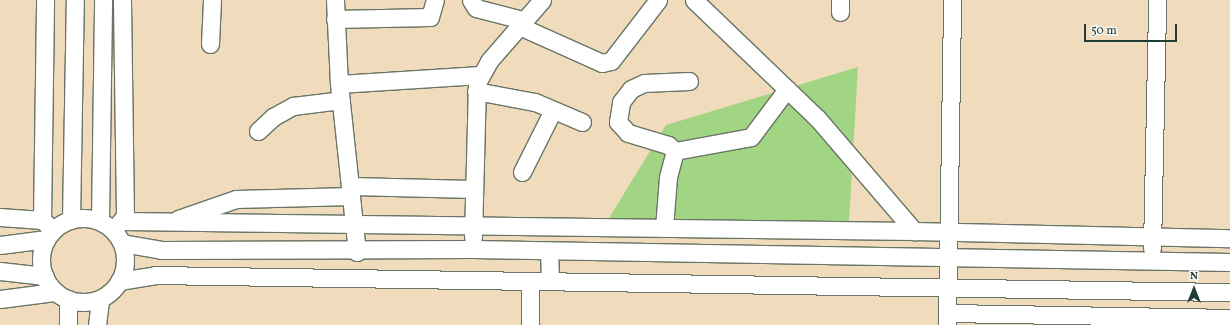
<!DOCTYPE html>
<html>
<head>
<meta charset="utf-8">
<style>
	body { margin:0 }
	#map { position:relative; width:1230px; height:325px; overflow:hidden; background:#f0dcbd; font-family:Vollkorn,serif }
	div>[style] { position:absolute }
	.green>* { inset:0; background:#a1d483 }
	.roads { filter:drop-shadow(1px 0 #687564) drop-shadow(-1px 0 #687564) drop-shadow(0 1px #687564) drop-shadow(0 -1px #687564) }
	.minor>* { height:17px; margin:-8.5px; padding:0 8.5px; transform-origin:8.5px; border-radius:8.5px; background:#fff }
	.minor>.ring { margin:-8.5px; padding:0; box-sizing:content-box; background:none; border:17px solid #fff; border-radius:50% }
	span { translate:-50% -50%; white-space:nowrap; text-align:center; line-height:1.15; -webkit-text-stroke:3px #f6f6f2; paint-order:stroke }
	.north { position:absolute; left:1174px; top:269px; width:40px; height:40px; -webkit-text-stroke:3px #f6f6f2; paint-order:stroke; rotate:0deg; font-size:11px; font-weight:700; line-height:16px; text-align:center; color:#1f3d34 }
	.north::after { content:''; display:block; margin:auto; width:14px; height:18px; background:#1f3d34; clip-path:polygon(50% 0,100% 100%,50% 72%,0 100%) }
	.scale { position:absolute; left:1084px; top:24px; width:93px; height:18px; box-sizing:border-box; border:2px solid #1f3d34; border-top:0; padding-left:5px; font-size:12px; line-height:14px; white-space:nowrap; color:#1f3d34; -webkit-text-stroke:3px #f6f6f2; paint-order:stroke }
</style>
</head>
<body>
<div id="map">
	<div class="green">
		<i style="clip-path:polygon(858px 67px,849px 221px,606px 223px,666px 125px)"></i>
	</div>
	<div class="roads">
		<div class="minor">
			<i style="left:335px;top:0;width:84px;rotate:87.3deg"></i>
			<i style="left:339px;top:84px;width:169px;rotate:83.9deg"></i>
			<i style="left:471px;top:0;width:9px;rotate:58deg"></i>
			<i style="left:476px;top:8px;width:48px;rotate:14.6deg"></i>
			<i style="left:694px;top:0;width:172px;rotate:43.8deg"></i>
			<i style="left:818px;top:119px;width:148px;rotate:49.4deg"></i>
			<i style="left:840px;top:12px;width:12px;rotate:-90deg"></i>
			<i style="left:335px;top:19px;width:95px;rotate:-1.2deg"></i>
			<i style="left:430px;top:17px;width:18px;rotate:-74deg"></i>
			<i style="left:517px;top:25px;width:93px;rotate:24.1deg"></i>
			<i style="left:602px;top:63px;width:9px;rotate:-13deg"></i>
			<i style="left:611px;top:61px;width:77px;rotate:-52.4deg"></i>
			<i style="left:210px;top:44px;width:44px;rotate:-87.4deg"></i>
			<i style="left:339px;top:84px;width:141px;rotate:-3.7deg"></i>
			<i style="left:476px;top:91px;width:60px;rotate:10.6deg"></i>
			<i style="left:535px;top:102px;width:51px;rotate:23.1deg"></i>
			<i style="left:258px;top:131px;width:21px;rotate:-43deg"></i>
			<i style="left:273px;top:117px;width:23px;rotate:-29deg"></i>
			<i style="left:293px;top:106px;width:48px;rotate:-7.1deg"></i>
			<i style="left:675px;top:151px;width:9px;rotate:-139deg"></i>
			<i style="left:668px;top:145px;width:42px;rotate:-163.3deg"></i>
			<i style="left:628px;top:133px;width:15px;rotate:-132deg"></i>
			<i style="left:618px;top:122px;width:20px;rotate:-81deg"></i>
			<i style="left:621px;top:102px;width:16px;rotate:-52deg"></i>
			<i style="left:631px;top:89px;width:14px;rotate:-25deg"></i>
			<i style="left:644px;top:83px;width:45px;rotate:-2.5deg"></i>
			<i style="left:522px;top:172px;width:69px;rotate:-63.4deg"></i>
			<i style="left:350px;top:186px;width:124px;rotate:1.4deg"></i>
			<i style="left:0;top:217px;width:42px;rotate:4.1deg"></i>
			<i style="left:42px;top:220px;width:11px;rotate:41deg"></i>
			<i class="ring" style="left:41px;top:218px;width:67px;height:67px"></i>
			<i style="left:178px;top:219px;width:61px;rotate:-19deg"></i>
			<i style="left:236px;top:199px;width:115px;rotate:-1.5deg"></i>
			<i style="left:42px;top:220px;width:220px;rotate:-89.2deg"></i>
			<i style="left:71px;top:220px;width:220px;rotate:-89deg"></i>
			<i style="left:100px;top:221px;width:221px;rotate:-89.2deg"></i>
			<i style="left:123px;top:221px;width:791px;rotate:0.72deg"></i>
			<i style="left:914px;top:231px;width:316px;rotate:1.3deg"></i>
			<i style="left:115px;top:228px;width:16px;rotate:-50deg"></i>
			<i style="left:125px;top:216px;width:216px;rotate:-90.8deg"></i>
			<i style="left:664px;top:228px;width:51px;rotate:-85.5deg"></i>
			<i style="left:668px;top:177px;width:27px;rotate:-75deg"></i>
			<i style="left:675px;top:151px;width:77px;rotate:-10.4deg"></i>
			<i style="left:751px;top:137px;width:60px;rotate:-53.1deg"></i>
			<i style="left:473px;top:237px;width:154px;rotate:-88.5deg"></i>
			<i style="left:477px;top:83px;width:25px;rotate:-61deg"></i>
			<i style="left:489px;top:61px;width:81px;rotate:-49deg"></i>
			<i style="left:122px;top:243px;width:40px;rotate:10deg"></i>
			<i style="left:161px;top:250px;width:312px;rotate:-0.2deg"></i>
			<i style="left:473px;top:249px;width:757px;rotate:0.98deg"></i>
			<i style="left:0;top:245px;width:47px;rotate:-7.3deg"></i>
			<i style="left:1152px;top:248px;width:248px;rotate:-88.8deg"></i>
			<i style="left:549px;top:251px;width:30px;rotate:88deg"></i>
			<i style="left:0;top:271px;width:45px;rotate:6.3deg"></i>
			<i style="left:119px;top:281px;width:36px;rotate:-9deg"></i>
			<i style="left:155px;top:275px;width:1075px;rotate:0.91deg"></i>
			<i style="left:0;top:299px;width:55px;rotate:-7.3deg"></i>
			<i style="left:68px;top:299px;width:26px;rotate:90deg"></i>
			<i style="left:947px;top:313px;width:283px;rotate:1deg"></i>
			<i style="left:97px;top:325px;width:26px;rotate:-83deg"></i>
			<i style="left:530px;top:325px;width:44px;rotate:-90deg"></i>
			<i style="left:947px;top:325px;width:325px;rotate:-89.1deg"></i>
		</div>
	</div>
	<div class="north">N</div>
	<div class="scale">50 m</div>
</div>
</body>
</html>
